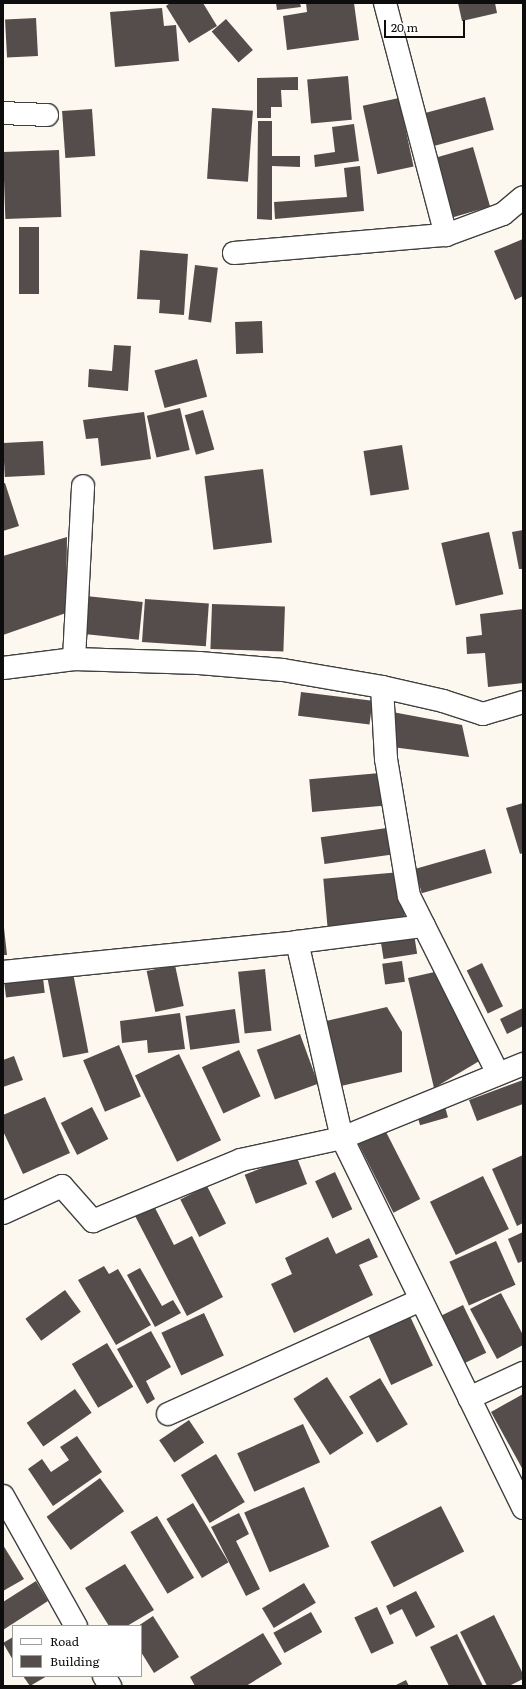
<!DOCTYPE html>
<html>
<head>
<meta charset="utf-8">
<style>
	body { margin:0 }
	#map { position:relative; width:526px; height:1689px; overflow:hidden; background:#fdf8ef; font-family:Literata,serif }
	div>[style] { position:absolute }
	.building>* { inset:0; background:#554d4b; transform-origin:0 0 }
	.roads { filter:drop-shadow(1px 0 #404040) drop-shadow(-1px 0 #404040) drop-shadow(0 1px #404040) drop-shadow(0 -1px #404040) }
	.street>* { height:22px; margin:-11px; padding:0 11px; transform-origin:11px; border-radius:11px; background:#fff }
	span { translate:-50% -50%; white-space:nowrap; text-align:center; line-height:1.15; -webkit-text-stroke:4px #fff; paint-order:stroke }
	.frame { position:absolute; inset:0; border:4px solid #0d0d0d; pointer-events:none }
	.legend { position:absolute; left:12px; top:1625px; width:130px; height:52px; box-sizing:border-box; background:#fff; border:1px solid #9e9e9e; margin:0; padding:5px 7px; list-style:none; font-size:12px; color:#0d0d0d }
	.legend li { display:flex; align-items:center; gap:8px; height:20px }
	.legend b { width:20px; border:1px solid #9e9e9e }
	.scale { position:absolute; left:384px; top:20px; width:81px; height:18px; box-sizing:border-box; border:2px solid #0d0d0d; border-top:0; padding-left:5px; font-size:12px; line-height:14px; white-space:nowrap; color:#0d0d0d; -webkit-text-stroke:3px #fff; paint-order:stroke }
</style>
</head>
<body>
<div id="map">
	<div class="building">
		<i style="clip-path:polygon(170px 3px,203px 3px,217px 26px,189px 43px,166px 6px)"></i>
		<i style="clip-path:polygon(276px 3px,300px 3px,301px 7px,277px 10px)"></i>
		<i style="clip-path:polygon(306px 3px,354px 3px,359px 40px,287px 50px,283px 16px,307px 12px)"></i>
		<i style="clip-path:polygon(458px 3px,495px 3px,497px 13px,462px 21px)"></i>
		<i style="clip-path:polygon(162px 8px,164px 26px,176px 25px,179px 61px,115px 67px,110px 12px)"></i>
		<i style="left:36px;top:18px;width:38px;height:31px;rotate:87deg"></i>
		<i style="left:226px;top:19px;width:41px;height:19px;rotate:49deg"></i>
		<i style="left:348px;top:76px;width:44px;height:41px;rotate:85deg"></i>
		<i style="clip-path:polygon(298px 77px,298px 90px,281px 90px,282px 107px,271px 107px,271px 118px,257px 118px,257px 78px)"></i>
		<i style="left:485px;top:97px;width:34px;height:62px;rotate:75deg"></i>
		<i style="left:399px;top:98px;width:70px;height:37px;rotate:78deg"></i>
		<i style="left:212px;top:108px;width:41px;height:71px;rotate:4deg"></i>
		<i style="left:92px;top:109px;width:47px;height:30px;rotate:86deg"></i>
		<i style="clip-path:polygon(258px 121px,272px 121px,272px 156px,300px 156px,300px 167px,272px 166px,272px 220px,257px 219px)"></i>
		<i style="clip-path:polygon(354px 124px,359px 161px,315px 167px,314px 155px,335px 152px,332px 127px)"></i>
		<i style="left:473px;top:147px;width:62px;height:41px;rotate:74deg"></i>
		<i style="left:59px;top:150px;width:67px;height:56px;rotate:88deg"></i>
		<i style="clip-path:polygon(360px 166px,364px 211px,275px 219px,274px 202px,347px 197px,344px 168px)"></i>
		<i style="left:19px;top:227px;width:20px;height:67px"></i>
		<i style="clip-path:polygon(523px 239px,523px 296px,515px 300px,494px 251px)"></i>
		<i style="clip-path:polygon(140px 250px,188px 254px,184px 315px,159px 313px,160px 300px,137px 299px)"></i>
		<i style="left:195px;top:265px;width:23px;height:55px;rotate:7deg"></i>
		<i style="left:262px;top:321px;width:32px;height:27px;rotate:88deg"></i>
		<i style="clip-path:polygon(114px 345px,131px 346px,128px 391px,88px 387px,89px 369px,112px 371px)"></i>
		<i style="left:197px;top:359px;width:39px;height:44px;rotate:75deg"></i>
		<i style="left:180px;top:408px;width:43px;height:34px;rotate:77deg"></i>
		<i style="left:203px;top:410px;width:41px;height:19px;rotate:74deg"></i>
		<i style="clip-path:polygon(144px 412px,151px 459px,101px 466px,98px 438px,86px 439px,83px 420px)"></i>
		<i style="left:43px;top:441px;width:34px;height:40px;rotate:87deg"></i>
		<i style="left:402px;top:445px;width:45px;height:39px;rotate:81deg"></i>
		<i style="left:263px;top:469px;width:74px;height:59px;rotate:83deg"></i>
		<i style="clip-path:polygon(3px 483px,5px 483px,19px 526px,3px 531px)"></i>
		<i style="clip-path:polygon(523px 530px,523px 569px,519px 569px,512px 532px)"></i>
		<i style="left:489px;top:532px;width:64px;height:49px;rotate:77deg"></i>
		<i style="clip-path:polygon(67px 537px,66px 613px,3px 635px,3px 556px)"></i>
		<i style="left:86px;top:596px;width:57px;height:38px;rotate:6deg"></i>
		<i style="left:145px;top:599px;width:64px;height:43px;rotate:4deg"></i>
		<i style="left:212px;top:604px;width:73px;height:45px;rotate:2deg"></i>
		<i style="clip-path:polygon(523px 609px,523px 683px,488px 687px,485px 653px,467px 654px,466px 637px,482px 635px,480px 614px)"></i>
		<i style="left:301px;top:692px;width:72px;height:24px;rotate:7deg"></i>
		<i style="clip-path:polygon(387px 711px,462px 725px,469px 757px,392px 747px)"></i>
		<i style="left:380px;top:773px;width:33px;height:71px;rotate:85deg"></i>
		<i style="clip-path:polygon(523px 803px,523px 853px,520px 854px,506px 808px)"></i>
		<i style="left:394px;top:827px;width:27px;height:74px;rotate:82deg"></i>
		<i style="left:485px;top:849px;width:25px;height:73px;rotate:74deg"></i>
		<i style="left:401px;top:872px;width:55px;height:78px;rotate:85deg"></i>
		<i style="clip-path:polygon(3px 919px,7px 955px,3px 955px)"></i>
		<i style="left:414px;top:934px;width:20px;height:34px;rotate:81deg"></i>
		<i style="left:402px;top:961px;width:21px;height:20px;rotate:82deg"></i>
		<i style="left:482px;top:963px;width:48px;height:17px;rotate:64deg"></i>
		<i style="left:175px;top:965px;width:42px;height:29px;rotate:78deg"></i>
		<i style="left:265px;top:969px;width:62px;height:27px;rotate:84deg"></i>
		<i style="left:42px;top:970px;width:23px;height:39px;rotate:83deg"></i>
		<i style="clip-path:polygon(439px 971px,481px 1060px,434px 1088px,408px 978px)"></i>
		<i style="left:73px;top:973px;width:81px;height:26px;rotate:79deg"></i>
		<i style="clip-path:polygon(387px 1007px,402px 1032px,402px 1072px,341px 1086px,326px 1021px)"></i>
		<i style="clip-path:polygon(523px 1008px,523px 1026px,507px 1034px,500px 1019px)"></i>
		<i style="left:235px;top:1009px;width:34px;height:50px;rotate:82deg"></i>
		<i style="clip-path:polygon(180px 1013px,185px 1049px,148px 1053px,147px 1040px,122px 1043px,120px 1021px)"></i>
		<i style="left:300px;top:1034px;width:53px;height:46px;rotate:70deg"></i>
		<i style="left:119px;top:1045px;width:56px;height:39px;rotate:67deg"></i>
		<i style="left:239px;top:1050px;width:51px;height:41px;rotate:65deg"></i>
		<i style="left:179px;top:1054px;width:96px;height:49px;rotate:64deg"></i>
		<i style="clip-path:polygon(14px 1056px,23px 1080px,3px 1087px,3px 1060px)"></i>
		<i style="clip-path:polygon(523px 1080px,523px 1104px,477px 1121px,469px 1100px)"></i>
		<i style="clip-path:polygon(45px 1097px,70px 1153px,23px 1174px,3px 1131px,3px 1115px)"></i>
		<i style="left:443px;top:1100px;width:18px;height:29px;rotate:74deg"></i>
		<i style="left:92px;top:1107px;width:36px;height:35px;rotate:63deg"></i>
		<i style="left:383px;top:1126px;width:82px;height:30px;rotate:63deg"></i>
		<i style="left:296px;top:1155px;width:31px;height:55px;rotate:69deg"></i>
		<i style="clip-path:polygon(523px 1155px,523px 1223px,517px 1226px,492px 1169px)"></i>
		<i style="left:335px;top:1172px;width:41px;height:22px;rotate:65deg"></i>
		<i style="left:483px;top:1176px;width:59px;height:59px;rotate:64deg"></i>
		<i style="left:207px;top:1186px;width:42px;height:30px;rotate:63deg"></i>
		<i style="clip-path:polygon(153px 1204px,174px 1245px,192px 1236px,223px 1297px,187px 1316px,134px 1214px)"></i>
		<i style="clip-path:polygon(523px 1232px,523px 1261px,518px 1263px,508px 1239px)"></i>
		<i style="clip-path:polygon(328px 1237px,336px 1254px,369px 1238px,378px 1257px,359px 1265px,373px 1295px,294px 1333px,271px 1284px,292px 1274px,285px 1258px)"></i>
		<i style="left:496px;top:1241px;width:48px;height:51px;rotate:66deg"></i>
		<i style="clip-path:polygon(104px 1266px,109px 1274px,118px 1269px,151px 1325px,116px 1345px,78px 1280px)"></i>
		<i style="clip-path:polygon(140px 1268px,162px 1306px,173px 1300px,181px 1313px,155px 1327px,127px 1275px)"></i>
		<i style="left:65px;top:1290px;width:27px;height:49px;rotate:54deg"></i>
		<i style="clip-path:polygon(501px 1293px,523px 1335px,523px 1345px,497px 1359px,470px 1309px)"></i>
		<i style="left:463px;top:1305px;width:53px;height:29px;rotate:64deg"></i>
		<i style="left:408px;top:1312px;width:59px;height:46px;rotate:65deg"></i>
		<i style="left:204px;top:1313px;width:47px;height:47px;rotate:65deg"></i>
		<i style="clip-path:polygon(151px 1331px,171px 1367px,146px 1381px,155px 1399px,147px 1404px,117px 1349px)"></i>
		<i style="left:107px;top:1343px;width:51px;height:41px;rotate:59deg"></i>
		<i style="left:327px;top:1377px;width:67px;height:40px;rotate:57deg"></i>
		<i style="left:380px;top:1378px;width:54px;height:36px;rotate:59deg"></i>
		<i style="left:75px;top:1389px;width:29px;height:59px;rotate:55deg"></i>
		<i style="clip-path:polygon(523px 1394px,523px 1470px,491px 1412px)"></i>
		<i style="left:189px;top:1420px;width:27px;height:36px;rotate:56deg"></i>
		<i style="left:303px;top:1424px;width:42px;height:72px;rotate:66deg"></i>
		<i style="clip-path:polygon(77px 1436px,102px 1472px,53px 1506px,28px 1469px,42px 1459px,51px 1472px,69px 1460px,60px 1447px)"></i>
		<i style="left:216px;top:1454px;width:56px;height:41px;rotate:59deg"></i>
		<i style="left:100px;top:1478px;width:41px;height:66px;rotate:54deg"></i>
		<i style="left:304px;top:1487px;width:65px;height:65px;rotate:67deg"></i>
		<i style="left:193px;top:1503px;width:69px;height:31px;rotate:59deg"></i>
		<i style="left:441px;top:1506px;width:51px;height:79px;rotate:63deg"></i>
		<i style="clip-path:polygon(239px 1513px,249px 1534px,236px 1541px,260px 1589px,246px 1596px,211px 1527px)"></i>
		<i style="left:157px;top:1516px;width:72px;height:31px;rotate:59deg"></i>
		<i style="clip-path:polygon(3px 1545px,24px 1579px,3px 1591px)"></i>
		<i style="clip-path:polygon(125px 1564px,154px 1610px,127px 1626px,109px 1626px,85px 1588px)"></i>
		<i style="clip-path:polygon(36px 1581px,48px 1601px,3px 1630px,3px 1602px)"></i>
		<i style="left:304px;top:1583px;width:23px;height:49px;rotate:59deg"></i>
		<i style="clip-path:polygon(416px 1591px,435px 1627px,416px 1637px,402px 1609px,390px 1615px,386px 1606px)"></i>
		<i style="left:377px;top:1607px;width:40px;height:25px;rotate:65deg"></i>
		<i style="left:311px;top:1612px;width:23px;height:43px;rotate:61deg"></i>
		<i style="clip-path:polygon(494px 1615px,523px 1674px,523px 1679px,509px 1686px,487px 1686px,460px 1632px)"></i>
		<i style="clip-path:polygon(153px 1616px,179px 1657px,154px 1673px,141px 1652px,141px 1626px,138px 1626px)"></i>
		<i style="clip-path:polygon(263px 1633px,282px 1664px,246px 1686px,195px 1686px,190px 1677px)"></i>
		<i style="clip-path:polygon(457px 1634px,483px 1686px,449px 1686px,430px 1647px)"></i>
		<i style="clip-path:polygon(13px 1637px,13px 1660px,3px 1643px)"></i>
		<i style="clip-path:polygon(23px 1676px,47px 1676px,30px 1686px)"></i>
		<i style="clip-path:polygon(406px 1680px,409px 1686px,394px 1686px)"></i>
	</div>
	<div class="roads">
		<div class="street">
			<i style="left:385px;top:3px;width:240px;rotate:75.3deg"></i>
			<i style="left:446px;top:235px;width:61px;rotate:-20.2deg"></i>
			<i style="left:503px;top:214px;width:26px;rotate:-40deg"></i>
			<i style="left:3px;top:113px;width:44px;rotate:2.6deg"></i>
			<i style="left:234px;top:253px;width:213px;rotate:-4.9deg"></i>
			<i style="left:74px;top:659px;width:173px;rotate:-87deg"></i>
			<i style="left:3px;top:668px;width:72px;rotate:-7.2deg"></i>
			<i style="left:74px;top:659px;width:125px;rotate:1.8deg"></i>
			<i style="left:199px;top:663px;width:84px;rotate:4.8deg"></i>
			<i style="left:283px;top:670px;width:100px;rotate:9.7deg"></i>
			<i style="left:382px;top:687px;width:63px;rotate:12.9deg"></i>
			<i style="left:443px;top:701px;width:42px;rotate:18deg"></i>
			<i style="left:483px;top:714px;width:42px;rotate:-16.7deg"></i>
			<i style="left:382px;top:687px;width:72px;rotate:86.8deg"></i>
			<i style="left:386px;top:759px;width:139px;rotate:80.5deg"></i>
			<i style="left:409px;top:896px;width:199px;rotate:63.4deg"></i>
			<i style="left:297px;top:942px;width:128px;rotate:-7.2deg"></i>
			<i style="left:3px;top:972px;width:296px;rotate:-5.8deg"></i>
			<i style="left:297px;top:942px;width:201px;rotate:77.1deg"></i>
			<i style="left:342px;top:1138px;width:412px;rotate:63.9deg"></i>
			<i style="left:3px;top:1213px;width:65px;rotate:-24.6deg"></i>
			<i style="left:62px;top:1186px;width:47px;rotate:48.5deg"></i>
			<i style="left:93px;top:1221px;width:160px;rotate:-22.4deg"></i>
			<i style="left:241px;top:1160px;width:103px;rotate:-12.3deg"></i>
			<i style="left:342px;top:1138px;width:196px;rotate:-22.2deg"></i>
			<i style="left:469px;top:1398px;width:60px;rotate:-24.8deg"></i>
			<i style="left:168px;top:1414px;width:277px;rotate:-24.3deg"></i>
			<i style="left:3px;top:1496px;width:149px;rotate:60.7deg"></i>
			<i style="left:104px;top:1676px;width:12px;rotate:59deg"></i>
		</div>
	</div>
	<div class="frame"></div>
	<ul class="legend">
	<li><b style="height:5px;background:#fff"></b>Road</li>
	<li><b style="height:11px;background:#554d4b"></b>Building</li>
	</ul>
	<div class="scale">20 m</div>
</div>
</body>
</html>
